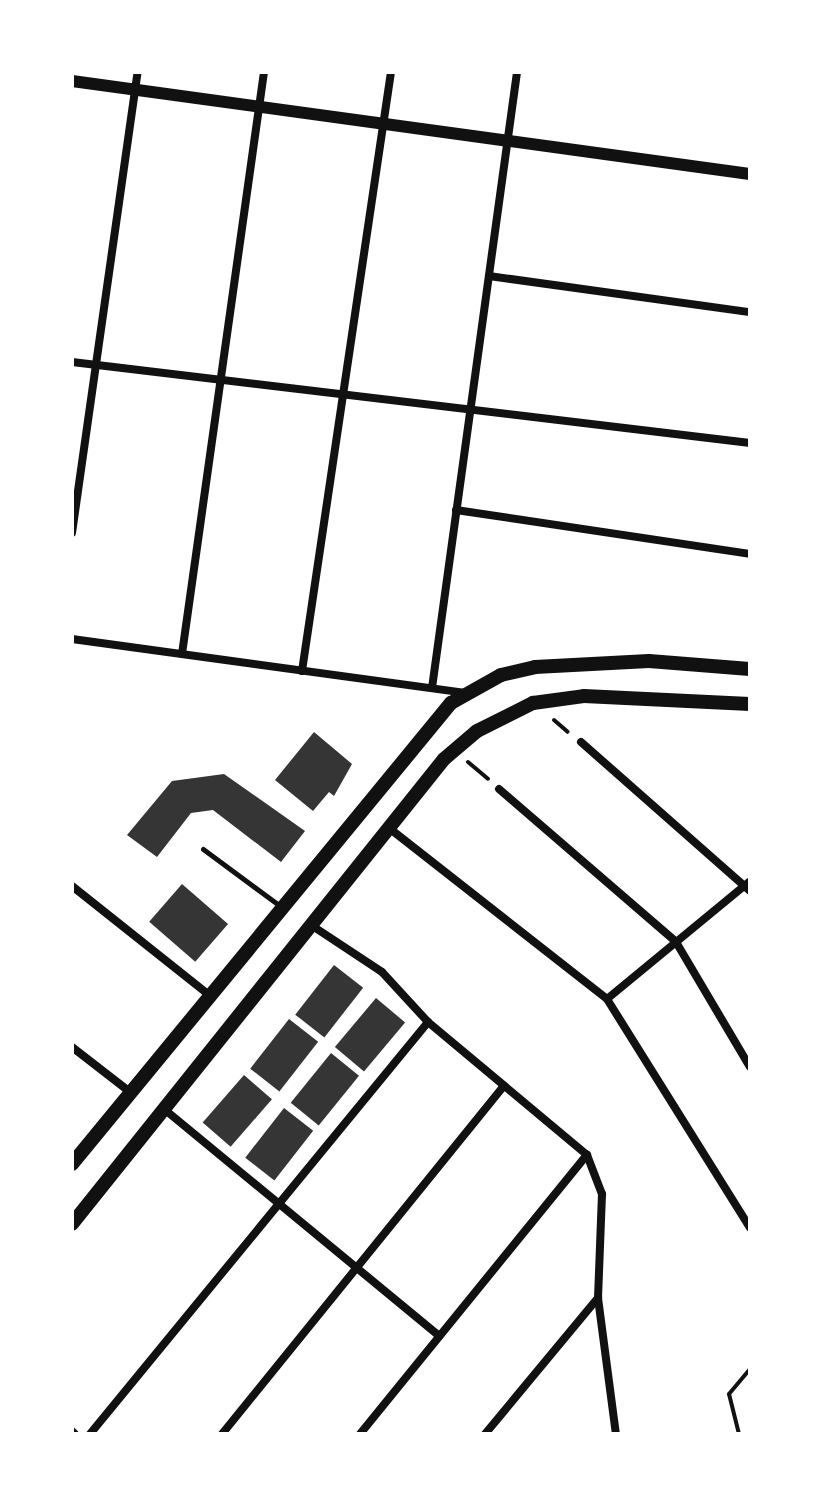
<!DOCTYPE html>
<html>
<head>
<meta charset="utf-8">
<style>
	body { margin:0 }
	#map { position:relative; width:822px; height:1506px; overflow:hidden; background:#fff; font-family:"Sofia Sans Condensed",sans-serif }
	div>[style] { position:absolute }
	.building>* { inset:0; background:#353535; transform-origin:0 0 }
	.path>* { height:4px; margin:-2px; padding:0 2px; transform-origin:2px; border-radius:2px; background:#111 }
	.service>* { height:5px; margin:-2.5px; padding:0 2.5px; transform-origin:2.5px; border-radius:2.5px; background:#111 }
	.minor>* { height:8px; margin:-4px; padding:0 4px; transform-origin:4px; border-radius:4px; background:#111 }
	.tertiary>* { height:12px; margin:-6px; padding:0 6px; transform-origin:6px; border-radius:6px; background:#111 }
	.secondary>* { height:14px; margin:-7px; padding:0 7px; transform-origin:7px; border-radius:7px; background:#111 }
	span { translate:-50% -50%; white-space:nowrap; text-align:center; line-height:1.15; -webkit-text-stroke:7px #fff; paint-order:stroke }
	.frame { position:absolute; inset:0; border:74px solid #fff; pointer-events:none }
</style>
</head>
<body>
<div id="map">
	<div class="building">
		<i style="clip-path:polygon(314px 732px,352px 764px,334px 796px,329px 792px,313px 811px,275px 780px)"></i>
		<i style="clip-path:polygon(224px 774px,305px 831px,281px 862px,213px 810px,191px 813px,157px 857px,127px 835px,172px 781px)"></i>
		<i style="left:182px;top:884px;width:61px;height:50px;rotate:41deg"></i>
		<i style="left:334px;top:965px;width:37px;height:63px;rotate:38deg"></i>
		<i style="left:376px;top:998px;width:38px;height:64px;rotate:40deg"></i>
		<i style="left:289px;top:1019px;width:37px;height:63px;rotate:38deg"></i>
		<i style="left:331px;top:1053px;width:36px;height:64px;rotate:39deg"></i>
		<i style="left:244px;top:1075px;width:37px;height:63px;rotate:41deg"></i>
		<i style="left:284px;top:1108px;width:37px;height:63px;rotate:38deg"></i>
	</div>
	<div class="path">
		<i style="left:554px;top:720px;width:18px;rotate:41deg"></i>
		<i style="left:468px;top:762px;width:26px;rotate:40deg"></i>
		<i style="left:739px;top:1434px;width:41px;rotate:-104deg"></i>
		<i style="left:729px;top:1394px;width:33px;rotate:-50deg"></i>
	</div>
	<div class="service">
		<i style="left:203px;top:849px;width:96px;rotate:36.5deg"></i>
	</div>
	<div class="minor">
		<i style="left:489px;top:276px;width:263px;rotate:7.9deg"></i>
		<i style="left:72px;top:362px;width:683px;rotate:6.81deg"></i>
		<i style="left:456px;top:510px;width:297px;rotate:8.5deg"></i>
		<i style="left:72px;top:533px;width:466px;rotate:-81.9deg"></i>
		<i style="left:72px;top:639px;width:397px;rotate:7.8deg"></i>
		<i style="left:182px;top:654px;width:588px;rotate:-81.98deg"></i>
		<i style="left:302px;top:671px;width:606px;rotate:-81.55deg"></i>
		<i style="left:432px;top:688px;width:622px;rotate:-82.14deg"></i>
		<i style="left:581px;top:742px;width:225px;rotate:41.4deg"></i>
		<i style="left:499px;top:789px;width:234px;rotate:40.8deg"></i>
		<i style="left:676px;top:942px;width:145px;rotate:59.4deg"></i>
		<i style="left:389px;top:828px;width:277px;rotate:38.1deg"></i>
		<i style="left:607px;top:999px;width:270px;rotate:58deg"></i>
		<i style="left:72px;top:886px;width:175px;rotate:38.5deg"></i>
		<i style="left:311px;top:925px;width:85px;rotate:33.5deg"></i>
		<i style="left:382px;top:972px;width:68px;rotate:47.4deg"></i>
		<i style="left:428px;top:1022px;width:207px;rotate:39.9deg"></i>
		<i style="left:587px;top:1155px;width:42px;rotate:69deg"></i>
		<i style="left:602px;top:1194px;width:104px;rotate:92.2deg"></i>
		<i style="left:598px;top:1298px;width:137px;rotate:82.5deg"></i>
		<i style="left:607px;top:999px;width:184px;rotate:-39.5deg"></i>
		<i style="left:72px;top:1047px;width:73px;rotate:37.8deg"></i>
		<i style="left:164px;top:1109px;width:357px;rotate:39.5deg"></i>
		<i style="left:72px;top:1431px;width:4px;rotate:45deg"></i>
		<i style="left:90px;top:1434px;width:533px;rotate:-50.63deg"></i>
		<i style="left:222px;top:1434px;width:448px;rotate:-51deg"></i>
		<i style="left:360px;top:1434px;width:360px;rotate:-50.9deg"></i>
		<i style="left:485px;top:1434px;width:177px;rotate:-50.3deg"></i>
	</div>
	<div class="tertiary">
		<i style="left:72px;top:81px;width:684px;rotate:7.81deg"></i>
	</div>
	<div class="secondary">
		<i style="left:72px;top:1164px;width:597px;rotate:-50.58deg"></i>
		<i style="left:451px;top:703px;width:57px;rotate:-29.2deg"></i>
		<i style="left:501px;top:675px;width:35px;rotate:-13deg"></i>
		<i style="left:535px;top:667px;width:114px;rotate:-3deg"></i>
		<i style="left:649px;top:661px;width:101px;rotate:4.5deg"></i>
		<i style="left:72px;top:1224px;width:595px;rotate:-51.34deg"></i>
		<i style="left:444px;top:759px;width:43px;rotate:-40.3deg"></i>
		<i style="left:477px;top:731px;width:63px;rotate:-26.6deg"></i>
		<i style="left:533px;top:703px;width:51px;rotate:-7.8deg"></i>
		<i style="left:584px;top:696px;width:166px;rotate:2.8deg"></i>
	</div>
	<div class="frame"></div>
</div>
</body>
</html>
